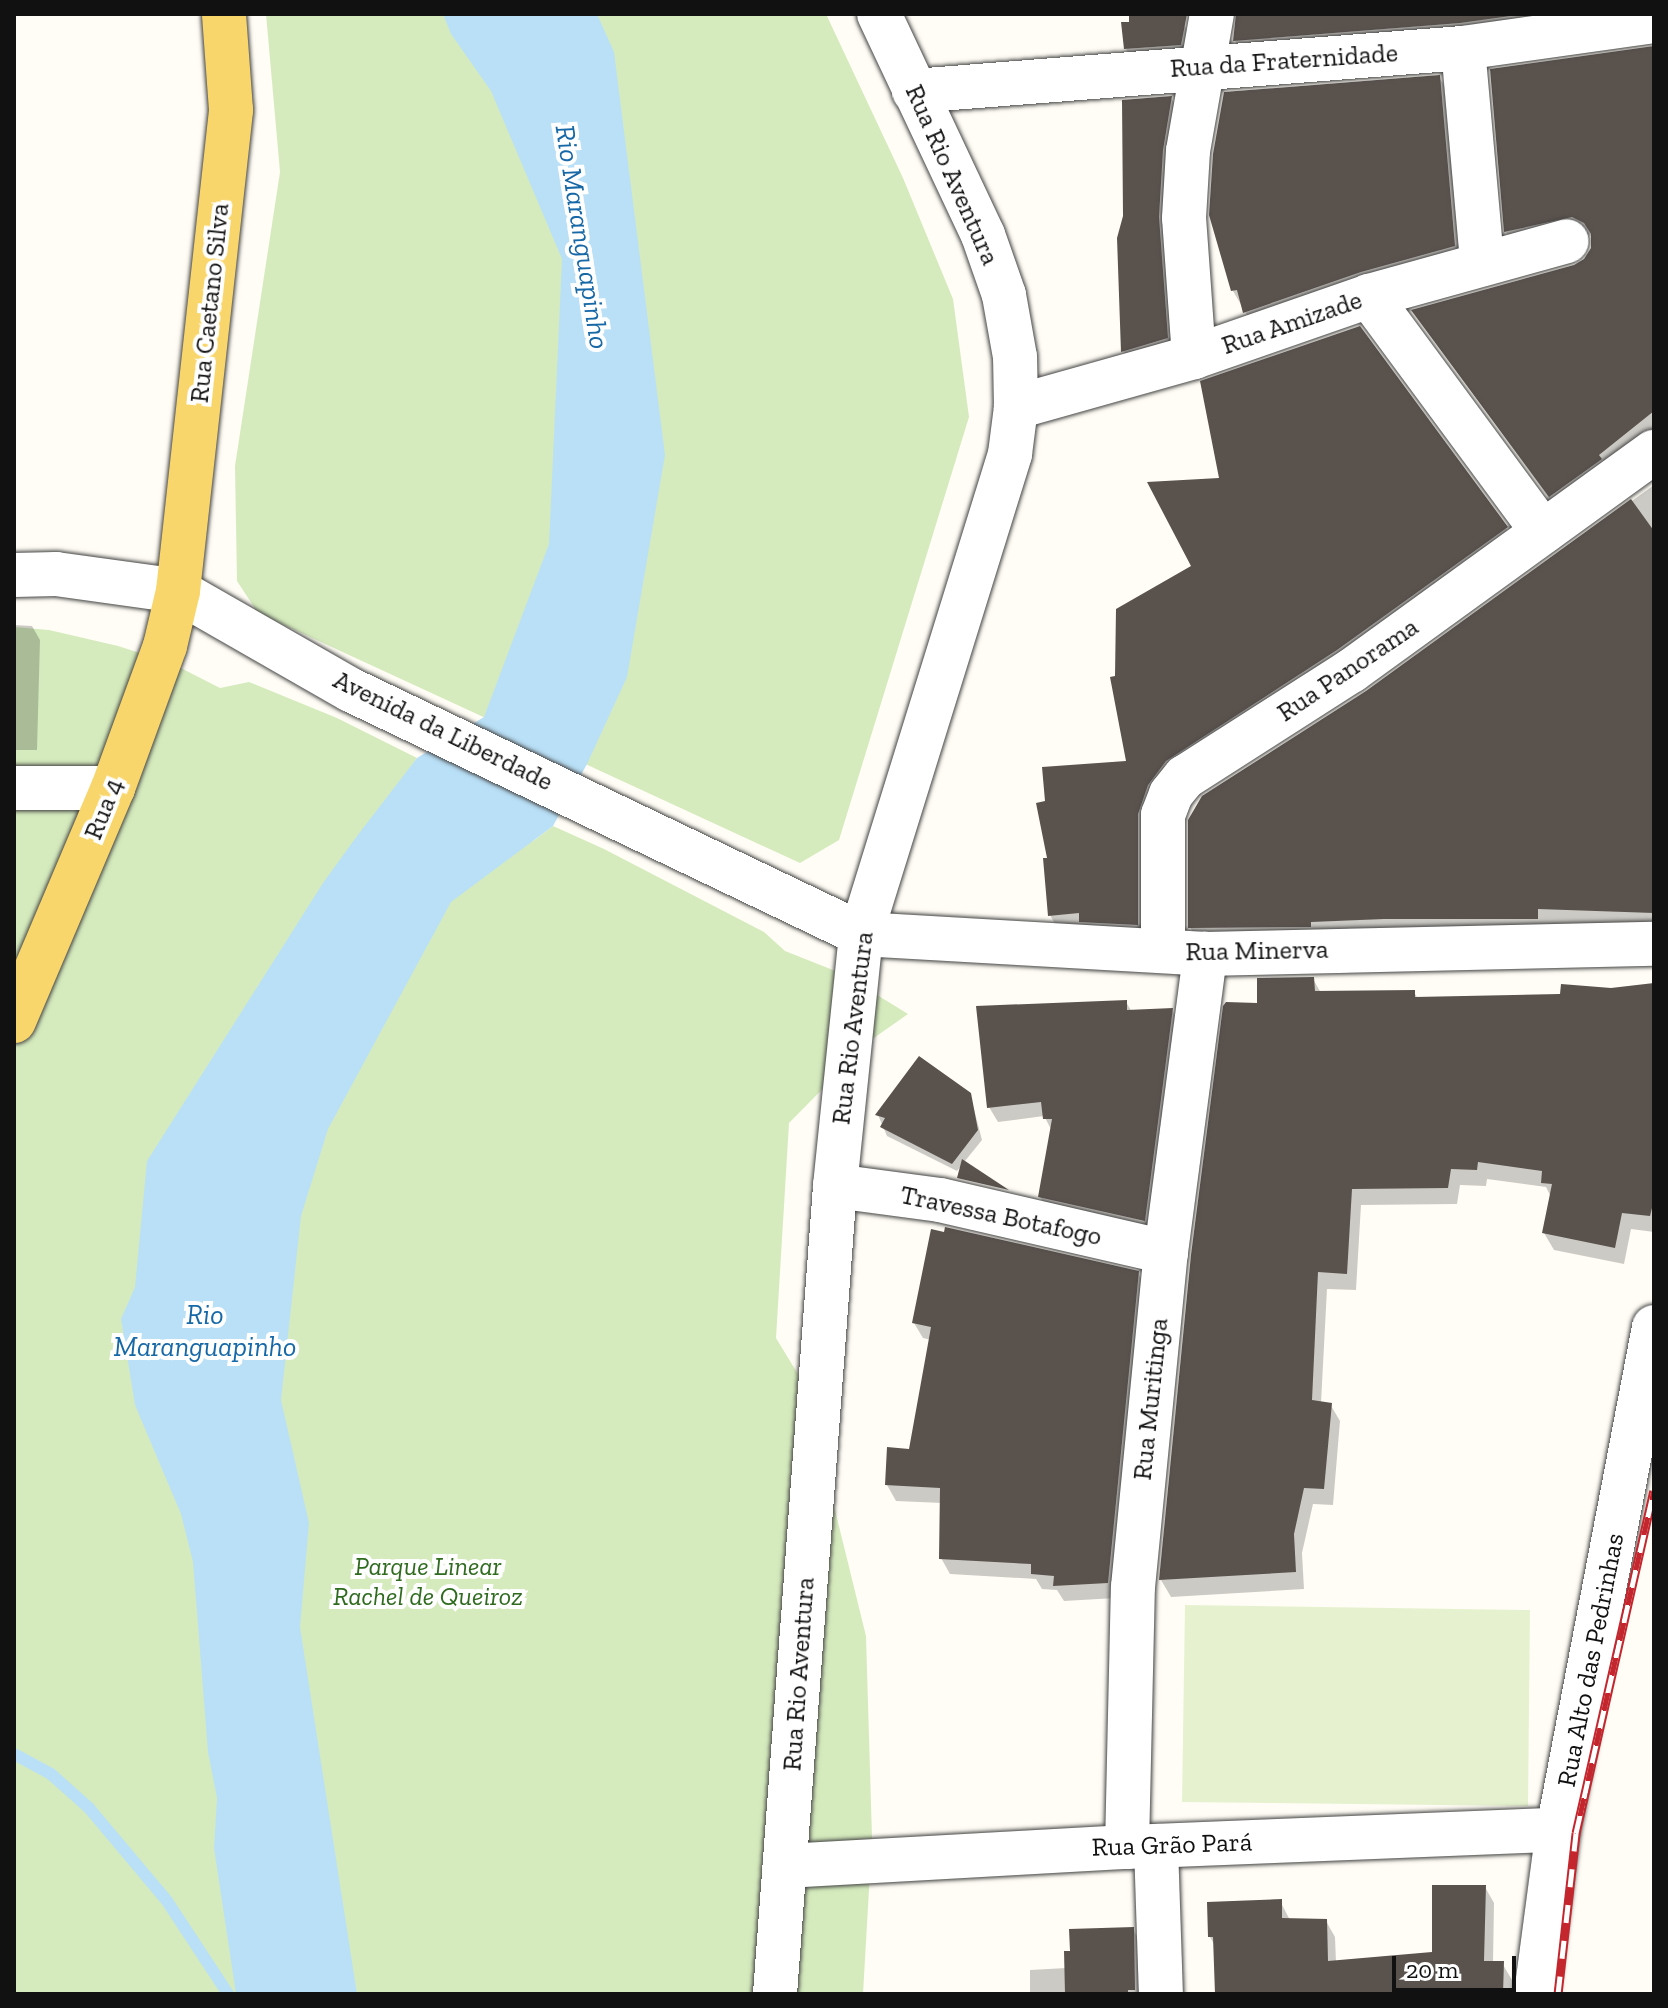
<!DOCTYPE html>
<html>
<head>
<meta charset="utf-8">
<style>
  body { margin:0 }
  #map { position:relative; width:1668px; height:2008px; overflow:hidden; background:#fffdf5; font-family:"Zilla Slab",serif }
  div>[style] { position:absolute }
  [style*='--x'] { left:calc(var(--x)*1px); top:calc(var(--y)*1px); width:calc(var(--w)*1px); rotate:calc(var(--a)*1deg) }
  .green>* { inset:0; background:#d5ebbd }
  .pitch>* { inset:0; background:#e6f2cf }
  .water>* { inset:0; background:#b9e0f7 }
  .shadow>* { inset:0; background:#0003 }
  .stream>* { height:12px; margin:-6px; padding:0 6px; transform-origin:6px; border-radius:6px; background:#b9e0f7 }
  .building>* { inset:0; background:#5a524d }
  .roads { filter:drop-shadow(0 0 2px #444) drop-shadow(0 0 2px #444) }
  .minor>* { height:44px; margin:-22px; padding:0 22px; transform-origin:22px; border-radius:22px; background:#fff }
  .major>* { height:44px; margin:-22px; padding:0 22px; transform-origin:22px; border-radius:22px; background:#f9d66b }
  .rail>* { height:9px; margin-top:-4.5px; transform-origin:0; background:repeating-linear-gradient(90deg,#fff 0 18px,#c4262e 0 36px); box-sizing:border-box; border-block:2px solid #c4262e }
  span { translate:-50% -50%; white-space:nowrap; text-align:center; line-height:1.15; -webkit-text-stroke:8px #fff; paint-order:stroke }
  .street-label { font-size:26px; color:#111 }
  .park-label { font-size:26px; color:#2f6b1f; font-style:italic }
  .water-label { font-size:28px; color:#1768a6; font-style:italic }
  .frame { position:absolute; inset:0; border:16px solid #111; pointer-events:none }
  .scale { position:absolute; left:1392px; top:1956px; width:124px; height:36px; box-sizing:border-box; border:4px solid #111; border-top:0; padding-left:10px; font-size:24px; line-height:28px; white-space:nowrap; color:#111; -webkit-text-stroke:6px #fff; paint-order:stroke }
</style>
</head>
<body>
<div id="map">
  <div class="green">
    <div style="clip-path:polygon(266px 14px,826px 14px,903px 178px,953px 299px,969px 417px,839px 840px,800px 863px,258px 613px,237px 581px,235px 466px,280px 172px)"></div>
    <div style="clip-path:polygon(14px 627px,49px 630px,118px 646px,171px 663px,220px 688px,249px 682px,337px 718px,417px 758px,403px 778px,533px 841px,553px 826px,604px 849px,764px 932px,785px 951px,843px 974px,908px 1014px,871px 1040px,789px 1123px,776px 1338px,804px 1384px,866px 1636px,872px 1837px,863px 1994px,14px 1994px)"></div>
  </div>
  <div class="pitch">
    <div style="clip-path:polygon(1185px 1605px,1530px 1610px,1528px 1806px,1182px 1802px)"></div>
  </div>
  <div class="water">
    <div style="clip-path:polygon(443px 14px,597px 14px,614px 52px,665px 455px,627px 677px,587px 764px,553px 826px,451px 902px,328px 1129px,301px 1216px,281px 1400px,309px 1523px,300px 1627px,357px 1994px,236px 1994px,214px 1848px,217px 1798px,208px 1752px,193px 1562px,181px 1514px,135px 1405px,121px 1319px,135px 1287px,147px 1161px,323px 883px,357px 836px,417px 758px,484px 717px,549px 544px,562px 259px,491px 91px,451px 34px)"></div>
  </div>
  <div class="shadow">
    <div style="clip-path:polygon(1242px 14px,1642px 14px,1244px 56px,1235px 41px)"></div>
    <div style="clip-path:polygon(1184px 25px,1195px 44px,1137px 68px,1126px 49px)"></div>
    <div style="clip-path:polygon(1654px 48px,1654px 447px,1559px 512px,1414px 312px,1574px 267px,1586px 260px,1593px 249px,1593px 237px,1583px 232px,1515px 247px,1506px 232px,1492px 71px)"></div>
    <div style="clip-path:polygon(1439px 77px,1448px 92px,1463px 261px,1254px 327px,1233px 291px)"></div>
    <div style="clip-path:polygon(1171px 98px,1179px 111px,1174px 352px,1130px 364px,1123px 351px)"></div>
    <div style="clip-path:polygon(1654px 485px,1654px 927px,1546px 924px,1546px 934px,1199px 943px,1190px 927px,1190px 820px,1203px 797px,1367px 693px)"></div>
    <div style="clip-path:polygon(1506px 528px,1516px 544px,1146px 832px,1146px 941px,1059px 931px,1050px 915px,1128px 763px)"></div>
    <div style="clip-path:polygon(14px 625px,32px 626px,40px 640px,37px 750px,14px 750px)"></div>
    <div style="clip-path:polygon(1313px 979px,1321px 993px,1414px 992px,1418px 999px,1562px 996px,1654px 989px,1654px 1232px,1631px 1229px,1624px 1264px,1554px 1250px,1544px 1233px,1551px 1197px,1546px 1187px,1487px 1179px,1486px 1186px,1460px 1185px,1457px 1204px,1361px 1205px,1356px 1290px,1327px 1289px,1321px 1403px,1330px 1404px,1340px 1421px,1333px 1505px,1313px 1504px,1302px 1553px,1304px 1589px,1171px 1597px,1161px 1580px,1259px 1005px)"></div>
    <div style="clip-path:polygon(1126px 1002px,1132px 1012px,1172px 1010px,1180px 1025px,1152px 1235px,1049px 1211px,1040px 1197px,1052px 1131px,1044px 1116px,998px 1122px,989px 1107px)"></div>
    <div style="clip-path:polygon(970px 1094px,982px 1140px,957px 1171px,887px 1136px,878px 1115px)"></div>
    <div style="clip-path:polygon(1138px 1273px,1147px 1289px,1116px 1598px,1064px 1601px,1057px 1590px,1042px 1589px,1036px 1579px,950px 1574px,941px 1558px,942px 1503px,896px 1501px,887px 1485px,911px 1451px,931px 1340px,923px 1338px,914px 1323px)"></div>
    <div style="clip-path:polygon(1485px 1887px,1494px 1903px,1493px 1963px,1502px 1963px,1512px 1980px,1512px 1994px,1216px 1994px,1215px 1946px,1210px 1937px,1280px 1901px,1290px 1920px,1326px 1921px,1335px 1937px,1336px 1962px,1434px 1953px)"></div>
    <div style="clip-path:polygon(1133px 1929px,1142px 1946px,1144px 1994px,1030px 1994px,1030px 1970px,1066px 1968px)"></div>
  </div>
  <div class="stream">
    <div style="--x:14;--y:1754;--w:42;--a:28.4"></div>
    <div style="--x:51;--y:1774;--w:51;--a:41.8"></div>
    <div style="--x:89;--y:1808;--w:121;--a:50"></div>
    <div style="--x:167;--y:1901;--w:111;--a:56.7"></div>
  </div>
  <div class="building">
    <div style="clip-path:polygon(1129px 14px,1187px 14px,1181px 45px,1124px 49px,1121px 22px,1129px 22px)"></div>
    <div style="clip-path:polygon(1236px 14px,1525px 14px,1460px 23px,1233px 41px)"></div>
    <div style="clip-path:polygon(1654px 46px,1654px 411px,1599px 455px,1602px 459px,1549px 497px,1411px 310px,1574px 265px,1584px 259px,1591px 248px,1591px 234px,1584px 223px,1572px 217px,1504px 232px,1490px 69px)"></div>
    <div style="clip-path:polygon(1440px 75px,1455px 246px,1361px 272px,1243px 313px,1237px 290px,1231px 291px,1209px 215px,1213px 154px,1224px 92px)"></div>
    <div style="clip-path:polygon(1172px 96px,1163px 150px,1159px 217px,1168px 338px,1121px 352px,1117px 238px,1123px 216px,1122px 100px)"></div>
    <div style="clip-path:polygon(1360px 326px,1508px 527px,1337px 650px,1166px 761px,1148px 785px,1138px 814px,1138px 925px,1079px 922px,1079px 913px,1048px 916px,1043px 858px,1047px 858px,1036px 803px,1045px 801px,1042px 767px,1126px 761px,1110px 677px,1115px 676px,1116px 609px,1191px 566px,1147px 482px,1219px 478px,1200px 381px)"></div>
    <div style="clip-path:polygon(1631px 499px,1654px 531px,1654px 913px,1538px 909px,1538px 919px,1384px 919px,1311px 922px,1311px 927px,1188px 928px,1188px 820px,1202px 796px,1366px 691px)"></div>
    <div style="clip-path:polygon(1314px 977px,1315px 991px,1415px 990px,1415px 997px,1560px 994px,1561px 984px,1611px 988px,1654px 983px,1654px 1200px,1650px 1216px,1622px 1213px,1615px 1248px,1542px 1233px,1552px 1184px,1541px 1183px,1542px 1171px,1478px 1162px,1477px 1170px,1451px 1169px,1448px 1188px,1352px 1189px,1347px 1274px,1318px 1272px,1312px 1400px,1332px 1403px,1324px 1489px,1304px 1488px,1294px 1534px,1296px 1572px,1159px 1580px,1191px 1255px,1223px 1006px,1226px 1002px,1257px 1003px,1257px 978px)"></div>
    <div style="clip-path:polygon(1127px 1000px,1127px 1010px,1173px 1008px,1145px 1221px,1038px 1197px,1052px 1119px,1043px 1119px,1041px 1102px,987px 1108px,976px 1006px)"></div>
    <div style="clip-path:polygon(919px 1056px,971px 1093px,978px 1130px,952px 1164px,880px 1127px,885px 1118px,875px 1115px)"></div>
    <div style="clip-path:polygon(962px 1159px,1009px 1190px,957px 1178px)"></div>
    <div style="clip-path:polygon(945px 1227px,1139px 1271px,1108px 1583px,1053px 1586px,1054px 1576px,1031px 1574px,1031px 1564px,939px 1559px,940px 1488px,885px 1485px,887px 1447px,909px 1449px,931px 1327px,912px 1323px,931px 1229px,944px 1232px)"></div>
    <div style="clip-path:polygon(1432px 1885px,1486px 1885px,1484px 1961px,1504px 1961px,1503px 1994px,1416px 1991px,1416px 1994px,1215px 1994px,1213px 1937px,1208px 1937px,1207px 1902px,1282px 1899px,1282px 1918px,1327px 1919px,1328px 1961px,1432px 1952px)"></div>
    <div style="clip-path:polygon(1134px 1927px,1135px 1990px,1128px 1990px,1128px 1994px,1065px 1994px,1064px 1951px,1070px 1951px,1069px 1929px)"></div>
  </div>
  <div class="roads">
    <div class="minor">
      <div style="--x:1463;--y:48;--w:215;--a:84.9"></div>
      <div style="--x:914;--y:91;--w:551;--a:-4.48"></div>
      <div style="--x:1463;--y:48;--w:193;--a:-8"></div>
      <div style="--x:1369;--y:296;--w:293;--a:53.6"></div>
      <div style="--x:1194;--y:357;--w:139;--a:-94.1"></div>
      <div style="--x:1184;--y:218;--w:67;--a:-86.6"></div>
      <div style="--x:1188;--y:151;--w:139;--a:-80.1"></div>
      <div style="--x:1016;--y:407;--w:185;--a:-15.7"></div>
      <div style="--x:1194;--y:357;--w:185;--a:-19.2"></div>
      <div style="--x:1369;--y:296;--w:205;--a:-15.5"></div>
      <div style="--x:14;--y:575;--w:42;--a:-1.4"></div>
      <div style="--x:56;--y:574;--w:123;--a:7.9"></div>
      <div style="--x:178;--y:591;--w:199;--a:29.8"></div>
      <div style="--x:351;--y:690;--w:565;--a:25.57"></div>
      <div style="--x:861;--y:934;--w:345;--a:3.3"></div>
      <div style="--x:1205;--y:954;--w:449;--a:-1.3"></div>
      <div style="--x:14;--y:788;--w:99;--a:0"></div>
      <div style="--x:1163;--y:951;--w:136;--a:-90"></div>
      <div style="--x:1163;--y:815;--w:22;--a:-69"></div>
      <div style="--x:1171;--y:794;--w:22;--a:-51"></div>
      <div style="--x:1185;--y:777;--w:197;--a:-32.6"></div>
      <div style="--x:1351;--y:671;--w:374;--a:-35.9"></div>
      <div style="--x:835;--y:1186;--w:106;--a:7.6"></div>
      <div style="--x:940;--y:1200;--w:232;--a:13"></div>
      <div style="--x:1156;--y:1846;--w:148;--a:88.1"></div>
      <div style="--x:1127;--y:1847;--w:260;--a:-88.7"></div>
      <div style="--x:1133;--y:1587;--w:337;--a:-84.4"></div>
      <div style="--x:1166;--y:1252;--w:301;--a:-82.5"></div>
      <div style="--x:785;--y:1866;--w:343;--a:-3.2"></div>
      <div style="--x:1127;--y:1847;--w:431;--a:-2.3"></div>
      <div style="--x:775;--y:1994;--w:810;--a:-85.75"></div>
      <div style="--x:835;--y:1186;--w:253;--a:-84.1"></div>
      <div style="--x:861;--y:934;--w:503;--a:-72.75"></div>
      <div style="--x:1010;--y:454;--w:47;--a:-82.7"></div>
      <div style="--x:1016;--y:407;--w:50;--a:-91.1"></div>
      <div style="--x:1015;--y:357;--w:63;--a:-100.1"></div>
      <div style="--x:1004;--y:295;--w:64;--a:-109.3"></div>
      <div style="--x:983;--y:235;--w:244;--a:-115.2"></div>
      <div style="--x:1536;--y:1994;--w:165;--a:-82.4"></div>
      <div style="--x:1558;--y:1830;--w:512;--a:-79.19"></div>
    </div>
    <div class="major">
      <div style="--x:14;--y:1021;--w:253;--a:-67"></div>
      <div style="--x:113;--y:788;--w:151;--a:-69.9"></div>
      <div style="--x:165;--y:646;--w:57;--a:-76.7"></div>
      <div style="--x:178;--y:591;--w:484;--a:-83.7"></div>
      <div style="--x:231;--y:110;--w:96;--a:-94.2"></div>
    </div>
  </div>
  <div class="rail">
    <div style="--x:1558;--y:1994;--w:162;--a:-83.6"></div>
    <div style="--x:1576;--y:1833;--w:351;--a:-77.2"></div>
  </div>
  <div class="street-label">
    <span style="left:1284px;top:61px;rotate:-4deg">Rua da Fraternidade</span>
    <span style="left:952px;top:175px;rotate:66deg">Rua Rio Aventura</span>
    <span style="left:210px;top:303px;rotate:-84deg">Rua Caetano Silva</span>
    <span style="left:1292px;top:323px;rotate:-19deg">Rua Amizade</span>
    <span style="left:1348px;top:670px;rotate:-34deg">Rua Panorama</span>
    <span style="left:443px;top:731px;rotate:26deg">Avenida da Liberdade</span>
    <span style="left:104px;top:809px;rotate:-68deg">Rua 4</span>
    <span style="left:1257px;top:951px;rotate:-1deg">Rua Minerva</span>
    <span style="left:853px;top:1028px;rotate:-83deg">Rua Rio Aventura</span>
    <span style="left:1001px;top:1216px;rotate:12deg">Travessa Botafogo</span>
    <span style="left:1151px;top:1399px;rotate:-84deg">Rua Muritinga</span>
    <span style="left:1591px;top:1660px;rotate:-79deg">Rua Alto das Pedrinhas</span>
    <span style="left:799px;top:1674px;rotate:-86deg">Rua Rio Aventura</span>
    <span style="left:1172px;top:1845px;rotate:-2deg">Rua Grão Pará</span>
  </div>
  <div class="park-label">
    <span style="left:428px;top:1582px">Parque Linear<br>Rachel de Queiroz</span>
  </div>
  <div class="water-label">
    <span style="left:582px;top:237px;rotate:81deg">Rio Maranguapinho</span>
    <span style="left:205px;top:1331px">Rio<br>Maranguapinho</span>
  </div>
  <div class="frame"></div>
  <div class="scale">20 m</div>
</div>
</body>
</html>
